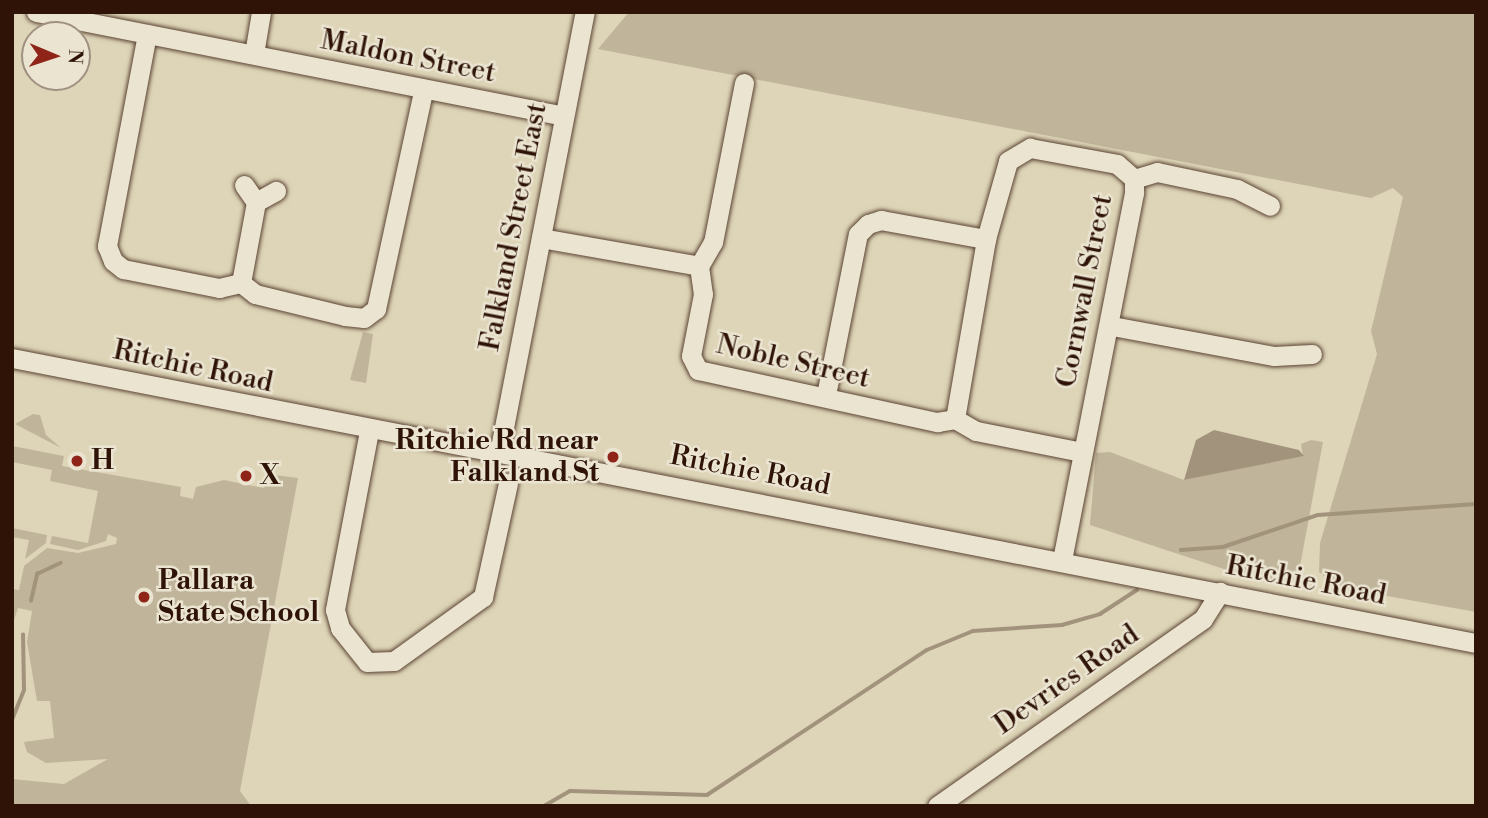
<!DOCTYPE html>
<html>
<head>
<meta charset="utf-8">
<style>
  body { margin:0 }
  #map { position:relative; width:1488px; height:818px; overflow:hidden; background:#ded5b8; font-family:"Libre Bodoni",serif }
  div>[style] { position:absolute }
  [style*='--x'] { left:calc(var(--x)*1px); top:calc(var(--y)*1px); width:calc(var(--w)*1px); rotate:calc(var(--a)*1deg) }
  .green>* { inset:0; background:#c0b49a }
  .water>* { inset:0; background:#a2937c }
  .stream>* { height:3.5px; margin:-1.75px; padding:0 1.75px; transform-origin:1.75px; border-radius:1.75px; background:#a2937c }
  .roads { filter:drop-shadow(0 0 2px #5b4433) drop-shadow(0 0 2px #5b4433) }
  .minor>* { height:19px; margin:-9.5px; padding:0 9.5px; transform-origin:9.5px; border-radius:9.5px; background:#eae4d1 }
  .dots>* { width:19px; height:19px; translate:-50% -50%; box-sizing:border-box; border:4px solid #eae4d1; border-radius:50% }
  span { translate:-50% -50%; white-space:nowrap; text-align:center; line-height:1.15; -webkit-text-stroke:5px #eae4d1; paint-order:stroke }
  .street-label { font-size:28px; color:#2f1307 }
  .poi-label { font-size:28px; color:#2f1307; font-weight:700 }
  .right { translate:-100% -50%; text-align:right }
  .left { translate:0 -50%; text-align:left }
  .frame { position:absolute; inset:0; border:14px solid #2f1307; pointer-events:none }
  .north { position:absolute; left:21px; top:21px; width:70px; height:70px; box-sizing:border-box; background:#eae4d1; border:2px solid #9f9080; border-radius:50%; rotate:92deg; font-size:19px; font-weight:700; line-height:28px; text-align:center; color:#2f1307 }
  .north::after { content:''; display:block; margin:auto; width:24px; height:32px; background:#8f2418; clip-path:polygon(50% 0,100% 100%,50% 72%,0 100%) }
</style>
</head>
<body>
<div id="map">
  <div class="green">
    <div style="clip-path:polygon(629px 12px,1476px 12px,1476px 612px,1337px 587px,1319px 572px,1320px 543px,1377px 354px,1371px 331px,1403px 197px,1393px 188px,1371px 198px,598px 49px)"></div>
    <div style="clip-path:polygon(363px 332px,373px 334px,366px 383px,350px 380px)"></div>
    <div style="clip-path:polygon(33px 414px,40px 415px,46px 435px,61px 448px,15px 424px)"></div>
    <div style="clip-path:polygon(1311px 440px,1323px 442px,1298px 577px,1289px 583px,1236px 573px,1090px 525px,1096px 453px,1110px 452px,1184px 480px,1303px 456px,1301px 444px)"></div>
    <div style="clip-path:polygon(12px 446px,64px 456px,62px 466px,181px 487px,180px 496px,193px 499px,196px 487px,224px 480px,264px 488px,267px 474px,298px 478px,240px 791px,251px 806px,12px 806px,12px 779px,64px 784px,108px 759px,46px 763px,27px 752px,24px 742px,54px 738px,50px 701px,37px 701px,27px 642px,32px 611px,18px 608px,12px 626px,12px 589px,19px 590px,24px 566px,47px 548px,78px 553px,116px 544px,117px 538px,108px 534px,106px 541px,78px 550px,50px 544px,52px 536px,88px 543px,98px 491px,50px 481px,52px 470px,12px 462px)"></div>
    <div style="clip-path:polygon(12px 528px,47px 535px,46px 543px,25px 559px,29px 540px,12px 537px)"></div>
  </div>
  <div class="water">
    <div style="clip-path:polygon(1214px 430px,1299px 450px,1304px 456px,1184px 480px,1196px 440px)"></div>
  </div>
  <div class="stream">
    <div style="--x:1181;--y:550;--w:42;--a:-4.1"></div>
    <div style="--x:1223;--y:547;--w:100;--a:-18.6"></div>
    <div style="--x:1318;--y:515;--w:158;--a:-4"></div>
    <div style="--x:31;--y:601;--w:28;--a:-77"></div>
    <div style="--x:37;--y:574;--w:26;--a:-25"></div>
    <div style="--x:12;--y:720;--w:32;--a:-68"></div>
    <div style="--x:24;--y:690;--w:55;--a:-91"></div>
    <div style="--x:544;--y:806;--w:30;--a:-30"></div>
    <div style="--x:570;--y:791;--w:137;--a:1.7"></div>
    <div style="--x:707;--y:795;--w:263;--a:-33.4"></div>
    <div style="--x:927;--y:650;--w:50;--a:-22.4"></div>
    <div style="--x:973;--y:631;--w:89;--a:-3.9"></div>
    <div style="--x:1062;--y:625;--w:40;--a:-16"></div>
    <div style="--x:1100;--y:614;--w:44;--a:-33"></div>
  </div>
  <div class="roads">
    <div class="minor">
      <div style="--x:36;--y:12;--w:538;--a:11.14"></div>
      <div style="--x:147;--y:34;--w:216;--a:100.7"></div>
      <div style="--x:107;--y:246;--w:16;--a:68"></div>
      <div style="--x:113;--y:261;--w:13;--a:39"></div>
      <div style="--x:123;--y:269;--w:98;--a:11.2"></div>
      <div style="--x:219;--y:288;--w:23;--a:-13"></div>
      <div style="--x:241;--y:283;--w:18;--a:38"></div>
      <div style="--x:255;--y:294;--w:93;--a:13.7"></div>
      <div style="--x:345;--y:316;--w:19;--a:6"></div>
      <div style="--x:364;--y:318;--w:15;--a:-37"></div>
      <div style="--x:376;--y:309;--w:223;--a:-77.8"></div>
      <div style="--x:254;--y:54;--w:43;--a:-80.5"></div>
      <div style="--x:744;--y:83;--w:162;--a:101"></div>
      <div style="--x:713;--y:242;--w:28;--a:120"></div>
      <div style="--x:699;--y:266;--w:28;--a:82"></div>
      <div style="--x:703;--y:294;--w:63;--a:101"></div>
      <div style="--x:691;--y:356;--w:16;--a:63"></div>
      <div style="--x:698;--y:370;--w:245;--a:12.3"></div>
      <div style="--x:937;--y:422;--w:18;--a:-9"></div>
      <div style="--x:955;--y:419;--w:24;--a:30"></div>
      <div style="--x:976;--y:431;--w:108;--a:11.2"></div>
      <div style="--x:1134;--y:179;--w:24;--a:-17"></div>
      <div style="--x:1157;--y:172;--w:82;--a:12"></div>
      <div style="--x:1237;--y:189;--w:37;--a:27"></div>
      <div style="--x:244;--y:185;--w:21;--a:55"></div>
      <div style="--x:541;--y:238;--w:160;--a:10"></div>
      <div style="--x:241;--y:283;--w:82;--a:-79.5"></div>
      <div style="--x:256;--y:202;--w:23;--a:-29"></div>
      <div style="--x:1112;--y:326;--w:165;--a:10.5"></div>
      <div style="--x:1274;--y:356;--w:38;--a:-3"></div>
      <div style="--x:12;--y:358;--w:1491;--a:11.02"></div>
      <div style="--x:826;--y:395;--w:164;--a:-78.8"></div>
      <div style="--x:858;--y:234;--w:14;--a:-45"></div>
      <div style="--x:868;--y:224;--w:14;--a:-17"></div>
      <div style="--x:881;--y:220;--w:107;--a:10.3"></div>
      <div style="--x:955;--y:419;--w:183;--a:-80.2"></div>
      <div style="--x:986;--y:239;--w:81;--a:-74.2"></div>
      <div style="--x:1008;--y:161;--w:26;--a:-31"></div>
      <div style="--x:1030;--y:148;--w:88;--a:10.4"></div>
      <div style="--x:1117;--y:164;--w:23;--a:41"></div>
      <div style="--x:1134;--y:179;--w:14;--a:90"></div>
      <div style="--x:1134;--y:193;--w:375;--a:101.1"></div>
      <div style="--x:369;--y:431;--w:182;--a:100.8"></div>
      <div style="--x:335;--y:610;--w:19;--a:74"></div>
      <div style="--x:340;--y:628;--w:43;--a:51.5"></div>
      <div style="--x:367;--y:662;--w:27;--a:-2"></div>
      <div style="--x:394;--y:661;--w:110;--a:-35.7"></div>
      <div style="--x:483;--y:597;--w:117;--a:-77.6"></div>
      <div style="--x:499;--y:453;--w:449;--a:-79"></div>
      <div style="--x:937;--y:806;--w:325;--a:-35.1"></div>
      <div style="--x:1203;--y:619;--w:32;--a:-58"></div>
    </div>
  </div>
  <div class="dots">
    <div style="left:613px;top:457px;background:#8f2418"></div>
    <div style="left:77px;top:461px;background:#8f2418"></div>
    <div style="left:246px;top:476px;background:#8f2418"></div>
    <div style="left:144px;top:597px;background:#8f2418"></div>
  </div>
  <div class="street-label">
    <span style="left:408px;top:57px;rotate:11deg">Maldon Street</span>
    <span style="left:514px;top:227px;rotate:-79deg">Falkland Street East</span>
    <span style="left:1085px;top:291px;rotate:-79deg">Cornwall Street</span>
    <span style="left:793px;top:362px;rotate:13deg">Noble Street</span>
    <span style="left:193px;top:367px;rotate:12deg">Ritchie Road</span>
    <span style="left:750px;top:471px;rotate:11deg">Ritchie Road</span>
    <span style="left:1306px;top:581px;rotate:11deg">Ritchie Road</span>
    <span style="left:1067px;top:680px;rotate:-35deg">Devries Road</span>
  </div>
  <div class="poi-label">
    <span class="right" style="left:599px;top:457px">Ritchie Rd near<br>Falkland St</span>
    <span class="left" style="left:91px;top:461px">H</span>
    <span class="left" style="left:260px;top:476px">X</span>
    <span class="left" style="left:158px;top:597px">Pallara<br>State School</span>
  </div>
  <div class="frame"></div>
  <div class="north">N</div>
</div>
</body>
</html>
